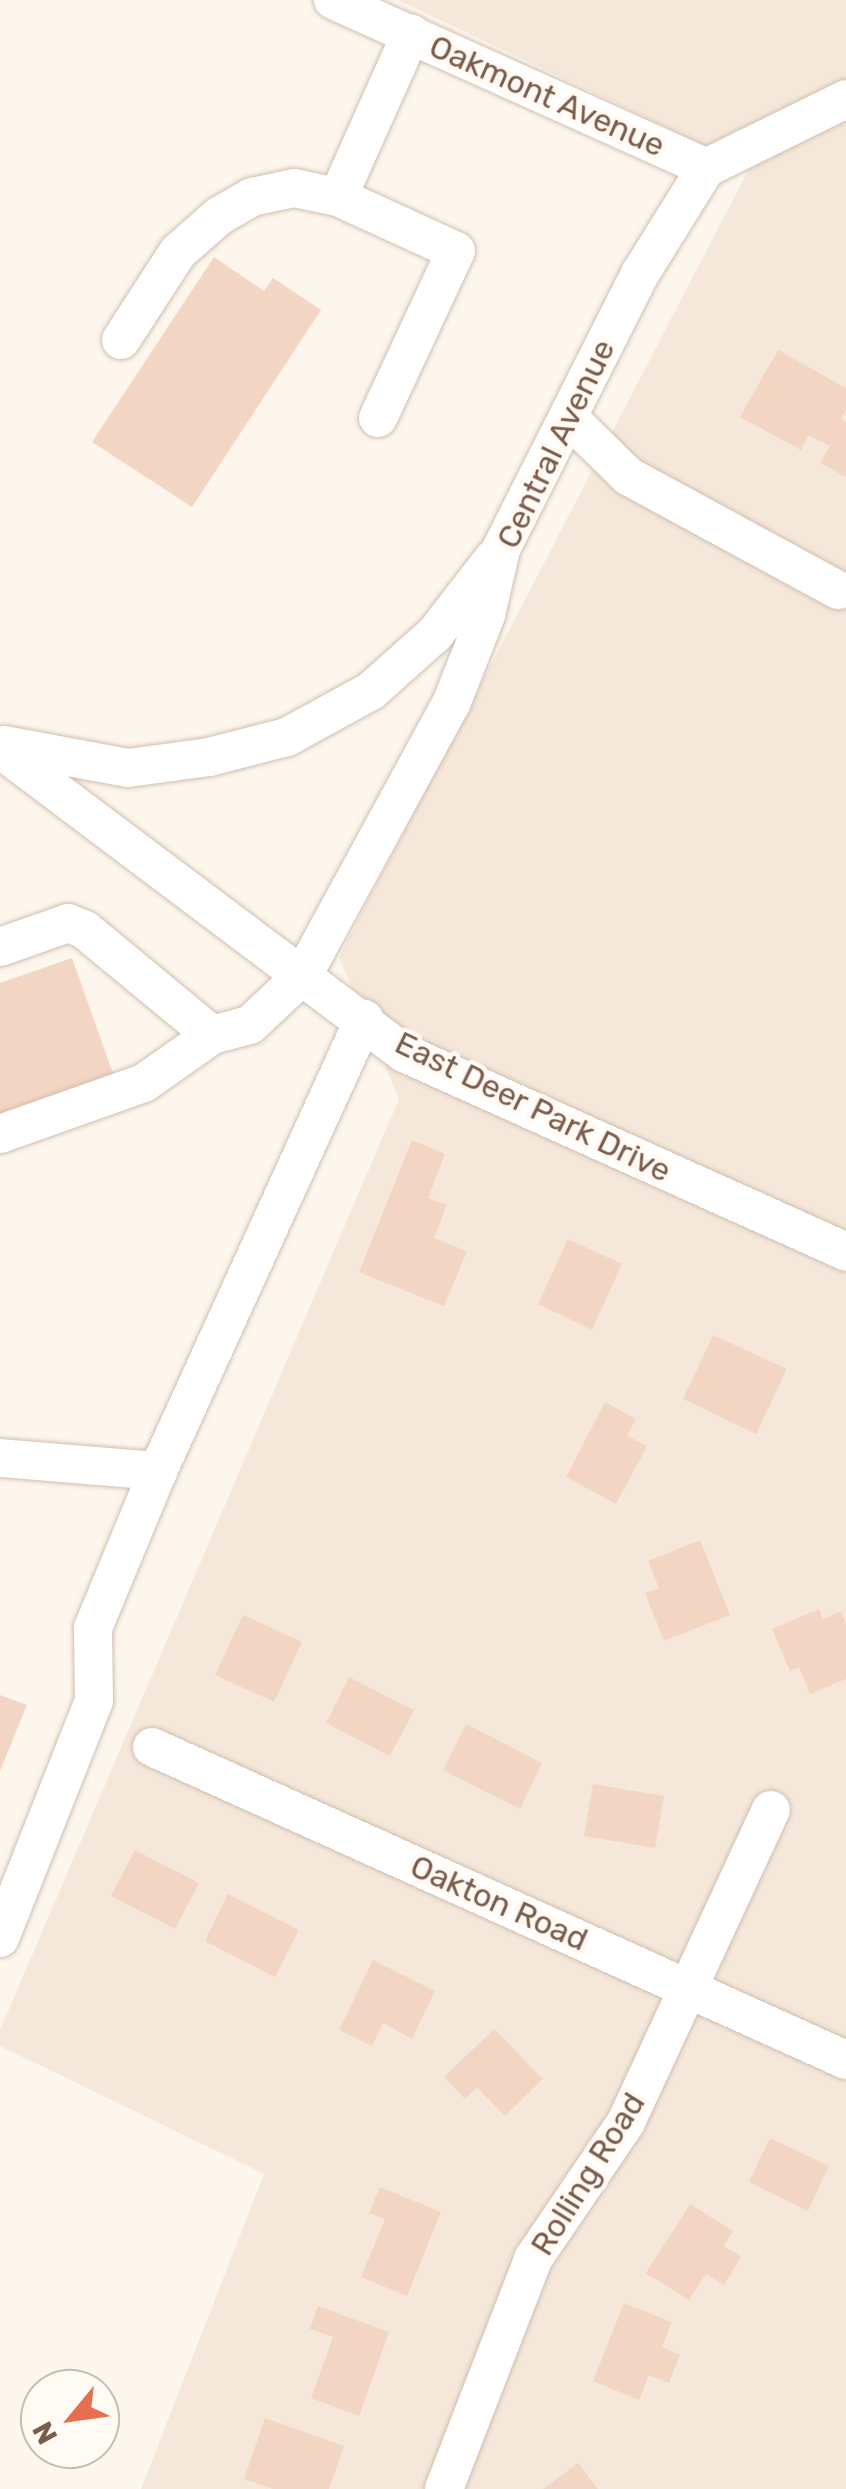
<!DOCTYPE html>
<html>
<head>
<meta charset="utf-8">
<style>
  body { margin:0 }
  #map { position:relative; width:846px; height:2489px; overflow:hidden; background:#fdf6ec; font-family:Rubik,sans-serif }
  div>[style] { position:absolute }
  [style*='--x'] { left:calc(var(--x)*1px); top:calc(var(--y)*1px); width:calc(var(--w)*1px); rotate:calc(var(--a)*1deg) }
  .residential>* { inset:0; background:#f5e8da }
  .building>* { inset:0; background:#f3d5c3 }
  .roads { filter:drop-shadow(0 0 2px #d1beb0) drop-shadow(0 0 2px #d1beb0) }
  .minor>* { height:38px; margin:-19px; padding:0 19px; transform-origin:19px; border-radius:19px; background:#fff }
  span { translate:-50% -50%; white-space:nowrap; text-align:center; line-height:1.15; -webkit-text-stroke:9px #fffaf3; paint-order:stroke }
  .street-label { font-size:32px; color:#7a5c4d }
  .north { position:absolute; left:20px; top:2369px; width:100px; height:100px; box-sizing:border-box; background:#fffaf3; border:2px solid #cabbb1; border-radius:50%; rotate:241deg; font-size:28px; font-weight:700; line-height:40px; text-align:center; color:#7a5c4d }
  .north::after { content:''; display:block; margin:auto; width:35px; height:45px; background:#e76f51; clip-path:polygon(50% 0,100% 100%,50% 72%,0 100%) }
</style>
</head>
<body>
<div id="map">
  <div class="residential">
    <div style="clip-path:polygon(398px 0,846px 0,846px 2489px,141px 2489px,264px 2174px,0 2046px,0 2030px,399px 1099px,339px 957px,750px 167px)"></div>
  </div>
  <div class="building">
    <div style="clip-path:polygon(214px 257px,264px 291px,273px 278px,321px 310px,192px 507px,92px 442px)"></div>
    <div style="clip-path:polygon(778px 350px,846px 388px,846px 410px,841px 419px,846px 422px,846px 477px,820px 463px,830px 446px,809px 435px,801px 450px,740px 417px)"></div>
    <div style="clip-path:polygon(72px 958px,115px 1079px,0 1120px,0 983px)"></div>
    <div style="clip-path:polygon(412px 1140px,445px 1154px,428px 1198px,447px 1205px,434px 1238px,467px 1251px,444px 1306px,359px 1272px)"></div>
    <div style="clip-path:polygon(568px 1239px,622px 1264px,592px 1330px,538px 1304px)"></div>
    <div style="clip-path:polygon(713px 1335px,787px 1369px,756px 1434px,683px 1399px)"></div>
    <div style="clip-path:polygon(605px 1402px,636px 1419px,627px 1436px,647px 1446px,616px 1504px,566px 1477px)"></div>
    <div style="clip-path:polygon(700px 1540px,730px 1615px,664px 1641px,645px 1593px,659px 1588px,648px 1561px)"></div>
    <div style="clip-path:polygon(819px 1609px,823px 1619px,841px 1611px,846px 1623px,846px 1679px,810px 1694px,799px 1667px,790px 1671px,772px 1629px)"></div>
    <div style="clip-path:polygon(243px 1615px,302px 1642px,274px 1702px,215px 1675px)"></div>
    <div style="clip-path:polygon(349px 1677px,414px 1710px,390px 1756px,326px 1723px)"></div>
    <div style="clip-path:polygon(0 1695px,27px 1705px,0 1771px)"></div>
    <div style="clip-path:polygon(466px 1724px,542px 1763px,520px 1809px,443px 1770px)"></div>
    <div style="clip-path:polygon(593px 1784px,664px 1796px,655px 1848px,584px 1836px)"></div>
    <div style="clip-path:polygon(135px 1850px,199px 1883px,175px 1929px,111px 1896px)"></div>
    <div style="clip-path:polygon(228px 1894px,299px 1930px,275px 1977px,205px 1941px)"></div>
    <div style="clip-path:polygon(373px 1960px,435px 1991px,412px 2039px,383px 2023px,372px 2046px,339px 2030px)"></div>
    <div style="clip-path:polygon(494px 2029px,543px 2079px,505px 2116px,477px 2087px,465px 2099px,444px 2077px)"></div>
    <div style="clip-path:polygon(770px 2138px,829px 2166px,808px 2211px,749px 2182px)"></div>
    <div style="clip-path:polygon(380px 2187px,441px 2212px,407px 2296px,361px 2277px,385px 2219px,369px 2213px)"></div>
    <div style="clip-path:polygon(690px 2204px,733px 2231px,724px 2246px,741px 2257px,724px 2285px,706px 2274px,689px 2300px,646px 2273px)"></div>
    <div style="clip-path:polygon(624px 2303px,672px 2322px,662px 2347px,680px 2355px,669px 2383px,649px 2375px,639px 2400px,593px 2381px)"></div>
    <div style="clip-path:polygon(318px 2306px,389px 2332px,359px 2416px,311px 2398px,333px 2337px,310px 2329px)"></div>
    <div style="clip-path:polygon(265px 2418px,344px 2446px,329px 2489px,273px 2489px,244px 2479px)"></div>
    <div style="clip-path:polygon(578px 2463px,598px 2489px,543px 2489px)"></div>
  </div>
  <div class="roads">
    <div class="minor">
      <div style="--x:333;--y:0;--w:409;--a:24.2"></div>
      <div style="--x:121;--y:340;--w:105;--a:-57.1"></div>
      <div style="--x:178;--y:252;--w:55;--a:-41.3"></div>
      <div style="--x:219;--y:216;--w:38;--a:-30"></div>
      <div style="--x:252;--y:197;--w:43;--a:-12.1"></div>
      <div style="--x:294;--y:188;--w:45;--a:11.6"></div>
      <div style="--x:378;--y:418;--w:184;--a:-65"></div>
      <div style="--x:456;--y:251;--w:130;--a:-155.4"></div>
      <div style="--x:338;--y:197;--w:179;--a:-65.9"></div>
      <div style="--x:569;--y:418;--w:83;--a:44.5"></div>
      <div style="--x:628;--y:476;--w:239;--a:28.5"></div>
      <div style="--x:4;--y:745;--w:126;--a:10.5"></div>
      <div style="--x:128;--y:768;--w:82;--a:-7.7"></div>
      <div style="--x:209;--y:757;--w:81;--a:-14.4"></div>
      <div style="--x:287;--y:737;--w:96;--a:-28.7"></div>
      <div style="--x:371;--y:691;--w:86;--a:-41.7"></div>
      <div style="--x:435;--y:634;--w:95;--a:-52.3"></div>
      <div style="--x:0;--y:749;--w:506;--a:36.96"></div>
      <div style="--x:404;--y:1053;--w:485;--a:24.2"></div>
      <div style="--x:0;--y:947;--w:72;--a:-19.4"></div>
      <div style="--x:68;--y:923;--w:18;--a:22"></div>
      <div style="--x:85;--y:930;--w:165;--a:39.6"></div>
      <div style="--x:0;--y:1134;--w:153;--a:-19.5"></div>
      <div style="--x:144;--y:1083;--w:83;--a:-35.2"></div>
      <div style="--x:212;--y:1035;--w:39;--a:-15"></div>
      <div style="--x:250;--y:1025;--w:73;--a:-43.3"></div>
      <div style="--x:303;--y:975;--w:309;--a:-61.4"></div>
      <div style="--x:451;--y:704;--w:96;--a:-68.5"></div>
      <div style="--x:486;--y:615;--w:68;--a:-77.2"></div>
      <div style="--x:501;--y:549;--w:308;--a:-63.2"></div>
      <div style="--x:640;--y:274;--w:125;--a:-58.1"></div>
      <div style="--x:706;--y:168;--w:156;--a:-26.2"></div>
      <div style="--x:0;--y:1458;--w:159;--a:4.7"></div>
      <div style="--x:152;--y:1747;--w:761;--a:24.28"></div>
      <div style="--x:0;--y:1938;--w:255;--a:-68.4"></div>
      <div style="--x:94;--y:1701;--w:73;--a:-90.8"></div>
      <div style="--x:93;--y:1628;--w:170;--a:-67.5"></div>
      <div style="--x:158;--y:1471;--w:497;--a:-65.5"></div>
      <div style="--x:444;--y:2489;--w:247;--a:-68.8"></div>
      <div style="--x:533;--y:2259;--w:166;--a:-55.8"></div>
      <div style="--x:626;--y:2122;--w:344;--a:-65.1"></div>
    </div>
  </div>
  <div class="street-label">
    <span style="left:547px;top:96px;rotate:24deg">Oakmont Avenue</span>
    <span style="left:556px;top:444px;rotate:-64deg">Central Avenue</span>
    <span style="left:533px;top:1107px;rotate:26deg">East Deer Park Drive</span>
    <span style="left:499px;top:1903px;rotate:24deg">Oakton Road</span>
    <span style="left:588px;top:2174px;rotate:-58deg">Rolling Road</span>
  </div>
  <div class="north">N</div>
</div>
</body>
</html>
